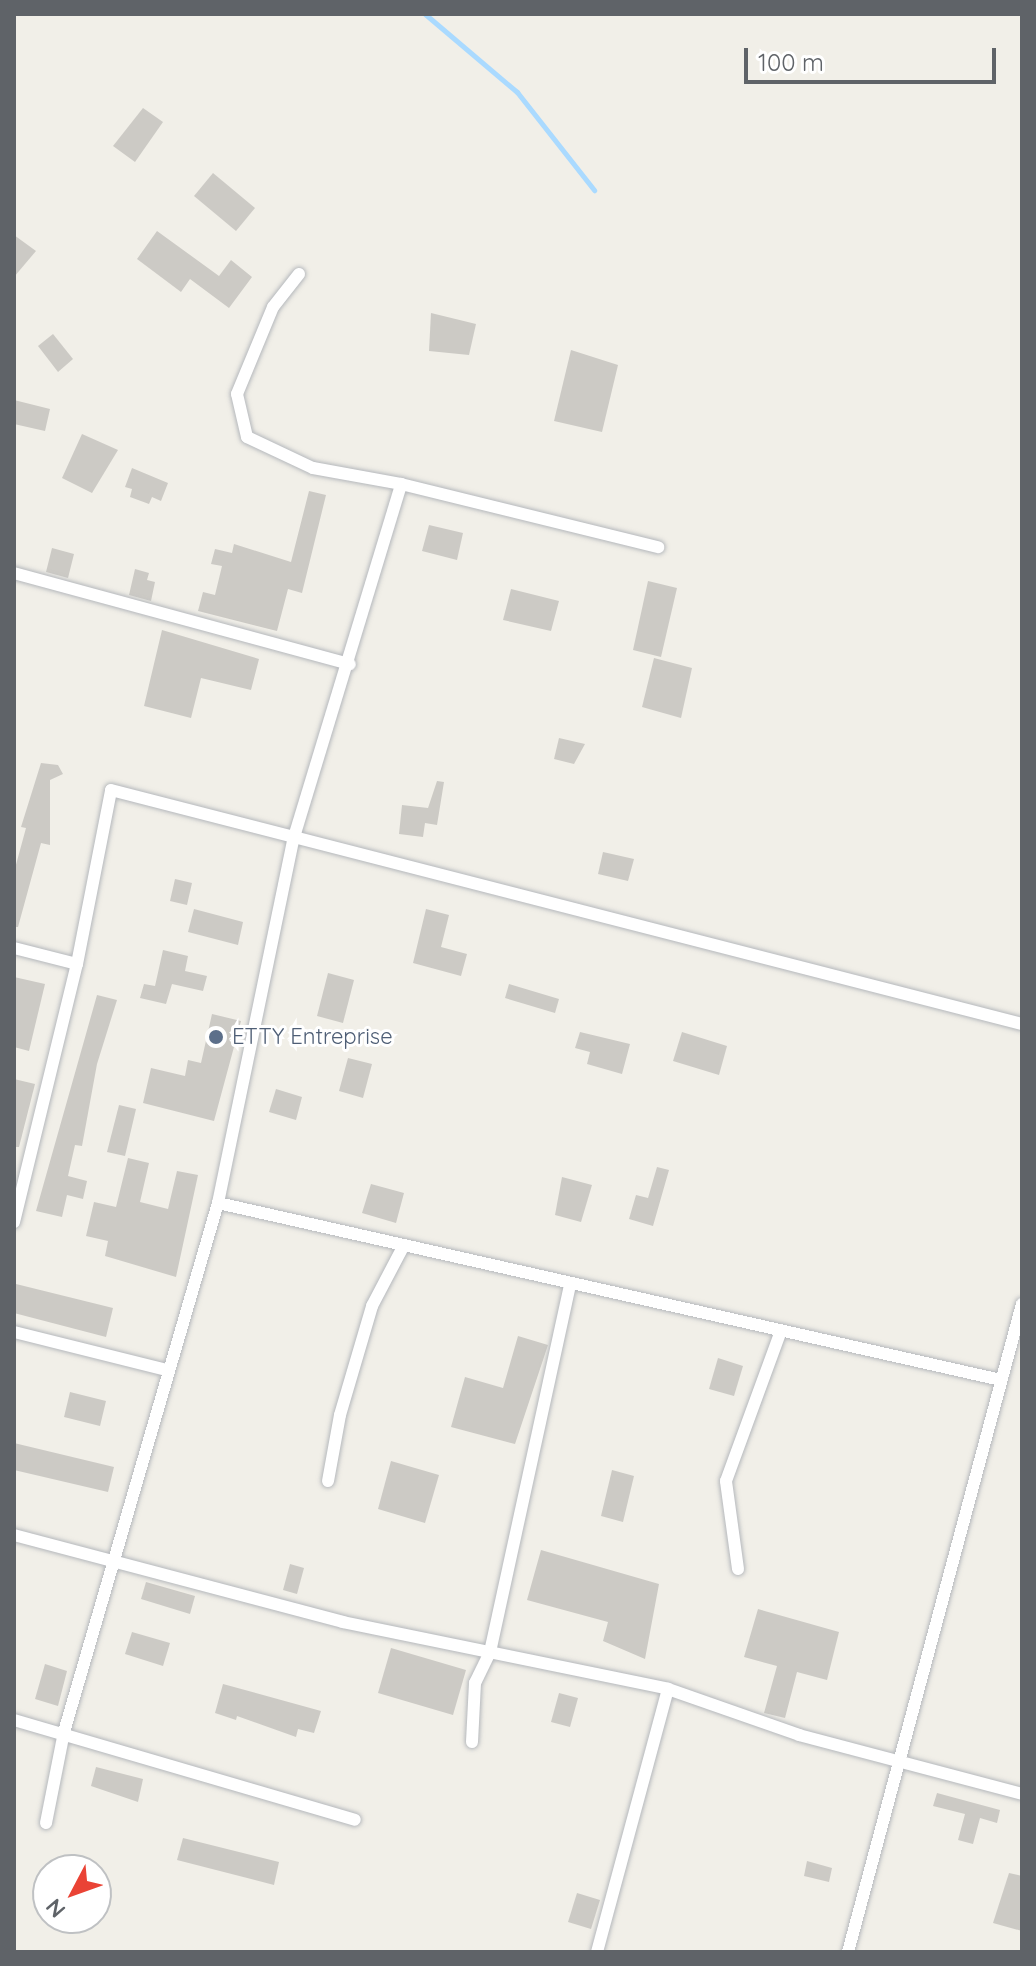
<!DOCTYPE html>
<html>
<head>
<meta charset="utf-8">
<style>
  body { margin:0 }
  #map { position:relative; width:1036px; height:1966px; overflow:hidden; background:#f1efe8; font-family:Quicksand,sans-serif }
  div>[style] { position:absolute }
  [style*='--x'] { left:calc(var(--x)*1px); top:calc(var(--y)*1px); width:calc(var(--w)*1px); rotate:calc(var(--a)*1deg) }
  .stream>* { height:5px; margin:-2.5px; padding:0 2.5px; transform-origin:2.5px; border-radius:2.5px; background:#aadaff }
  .building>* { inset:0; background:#cccac5 }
  .roads { filter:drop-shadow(0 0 2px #b5b8bc) drop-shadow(0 0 2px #b5b8bc) }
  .street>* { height:12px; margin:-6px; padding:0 6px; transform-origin:6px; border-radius:6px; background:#fff }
  .dots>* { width:22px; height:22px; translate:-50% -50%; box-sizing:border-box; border:4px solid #fff; border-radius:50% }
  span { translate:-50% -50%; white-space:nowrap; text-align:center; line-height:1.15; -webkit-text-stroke:6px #fff; paint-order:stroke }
  .service-label { font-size:22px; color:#4e5e75 }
  .left { translate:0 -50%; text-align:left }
  .frame { position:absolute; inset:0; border:16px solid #5f6368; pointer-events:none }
  .north { position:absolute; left:32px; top:1854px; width:80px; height:80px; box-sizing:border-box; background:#fff; border:2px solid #bfc1c3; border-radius:50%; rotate:229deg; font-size:22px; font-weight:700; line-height:32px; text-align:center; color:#5f6368 }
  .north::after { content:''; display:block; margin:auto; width:28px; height:36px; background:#ea4335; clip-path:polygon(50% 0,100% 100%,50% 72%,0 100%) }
  .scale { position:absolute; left:744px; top:48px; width:252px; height:36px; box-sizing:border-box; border:4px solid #5f6368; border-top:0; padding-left:10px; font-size:24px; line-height:28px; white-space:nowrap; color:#5f6368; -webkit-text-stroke:6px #fff; paint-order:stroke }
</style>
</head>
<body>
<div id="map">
  <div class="stream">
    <div style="--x:425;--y:14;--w:121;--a:40.3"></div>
    <div style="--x:517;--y:92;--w:125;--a:51.8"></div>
  </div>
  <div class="building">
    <div style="clip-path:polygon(143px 108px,163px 122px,135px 162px,113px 146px)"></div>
    <div style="clip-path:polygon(213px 173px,255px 208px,236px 231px,194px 196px)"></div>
    <div style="clip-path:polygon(157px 231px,219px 276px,231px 260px,252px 277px,229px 308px,190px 279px,181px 292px,137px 259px)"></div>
    <div style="clip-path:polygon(14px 235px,36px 251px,14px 277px)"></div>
    <div style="clip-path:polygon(431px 313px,476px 324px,469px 355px,429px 351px)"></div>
    <div style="clip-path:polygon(53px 334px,73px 359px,58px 372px,38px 346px)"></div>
    <div style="clip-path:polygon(571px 350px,618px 365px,602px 432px,554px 421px)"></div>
    <div style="clip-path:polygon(14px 400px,50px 409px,45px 431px,14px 424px)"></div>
    <div style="clip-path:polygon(82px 434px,118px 450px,92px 493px,62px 478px)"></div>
    <div style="clip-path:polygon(132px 468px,168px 483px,161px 501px,152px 497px,149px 504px,130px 497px,132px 489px,125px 487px)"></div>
    <div style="clip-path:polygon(309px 491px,326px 495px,302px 593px,288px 589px,277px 631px,198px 611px,203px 592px,215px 595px,222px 566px,211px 564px,215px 549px,232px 553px,234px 544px,291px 562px)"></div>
    <div style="clip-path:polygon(429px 525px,463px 533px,457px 560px,422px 551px)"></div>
    <div style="clip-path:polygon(52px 548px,74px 554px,68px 578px,46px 572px)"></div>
    <div style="clip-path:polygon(135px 569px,149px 573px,147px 580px,155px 582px,151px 601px,129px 595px)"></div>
    <div style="clip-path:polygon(648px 581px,677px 588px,661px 657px,633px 650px)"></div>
    <div style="clip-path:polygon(511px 589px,559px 601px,551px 631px,503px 620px)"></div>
    <div style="clip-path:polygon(162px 630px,259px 659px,251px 690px,201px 678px,191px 718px,144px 706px)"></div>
    <div style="clip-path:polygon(654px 658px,692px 668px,681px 718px,642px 707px)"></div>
    <div style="clip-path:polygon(559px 738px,585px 744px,574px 764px,554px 759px)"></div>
    <div style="clip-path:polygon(41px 763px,58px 765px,63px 774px,50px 780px,50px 845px,41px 843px,18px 927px,14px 927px,14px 872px,26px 828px,21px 827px)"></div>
    <div style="clip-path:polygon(437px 781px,444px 782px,437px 825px,425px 823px,423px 837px,399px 834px,402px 805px,428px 808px)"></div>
    <div style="clip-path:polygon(603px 852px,634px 859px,628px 881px,598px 874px)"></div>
    <div style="clip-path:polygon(175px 879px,192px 883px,187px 905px,170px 901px)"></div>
    <div style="clip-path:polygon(194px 909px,243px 922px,238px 945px,188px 932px)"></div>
    <div style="clip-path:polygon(426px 909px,449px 915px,441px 947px,467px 954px,461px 976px,413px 963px)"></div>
    <div style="clip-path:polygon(163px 950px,188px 956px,185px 971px,207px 976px,203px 991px,172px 984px,166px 1004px,140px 998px,144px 984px,155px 986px)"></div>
    <div style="clip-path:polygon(328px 973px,354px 980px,343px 1023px,317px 1016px)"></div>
    <div style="clip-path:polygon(14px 977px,45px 984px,29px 1051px,14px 1047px)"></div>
    <div style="clip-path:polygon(509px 984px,559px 999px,555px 1013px,505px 998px)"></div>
    <div style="clip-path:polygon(97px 995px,117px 1000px,97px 1064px,82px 1146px,75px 1145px,68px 1176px,87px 1181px,83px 1199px,67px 1195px,62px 1217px,36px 1211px)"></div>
    <div style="clip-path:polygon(212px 1014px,241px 1021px,214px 1121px,143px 1103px,151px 1068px,185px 1076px,188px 1060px,201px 1063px)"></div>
    <div style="clip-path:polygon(580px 1032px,630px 1044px,622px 1074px,587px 1064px,590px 1052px,575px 1048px)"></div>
    <div style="clip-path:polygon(682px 1032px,727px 1046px,719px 1075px,673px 1061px)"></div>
    <div style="clip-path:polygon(348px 1058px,372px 1064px,363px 1098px,339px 1091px)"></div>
    <div style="clip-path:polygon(14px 1079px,35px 1084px,19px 1147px,14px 1147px)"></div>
    <div style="clip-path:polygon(276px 1089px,302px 1097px,296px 1120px,269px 1112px)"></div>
    <div style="clip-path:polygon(119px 1105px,136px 1109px,125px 1156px,107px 1152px)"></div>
    <div style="clip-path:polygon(128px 1158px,149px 1163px,140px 1202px,168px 1209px,177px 1171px,198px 1175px,176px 1277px,105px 1256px,108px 1241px,86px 1236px,94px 1202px,116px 1207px)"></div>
    <div style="clip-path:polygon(657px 1167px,669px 1170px,653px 1226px,629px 1219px,636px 1195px,648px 1198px)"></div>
    <div style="clip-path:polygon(562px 1177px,592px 1185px,581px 1222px,555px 1215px)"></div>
    <div style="clip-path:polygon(371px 1184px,404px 1193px,396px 1223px,362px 1213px)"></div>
    <div style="clip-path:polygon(16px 1284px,113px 1308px,106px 1337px,14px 1313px)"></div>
    <div style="clip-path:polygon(518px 1336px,548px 1345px,515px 1444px,451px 1427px,465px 1377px,503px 1388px)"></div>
    <div style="clip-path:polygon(718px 1358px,743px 1366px,734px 1396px,709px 1389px)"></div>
    <div style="clip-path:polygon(70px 1392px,106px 1401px,100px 1426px,64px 1417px)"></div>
    <div style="clip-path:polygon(14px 1443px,114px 1467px,108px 1492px,14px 1470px)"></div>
    <div style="clip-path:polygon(391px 1461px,439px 1475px,425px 1523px,378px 1509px)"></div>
    <div style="clip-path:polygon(612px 1470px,634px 1476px,623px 1522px,601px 1516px)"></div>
    <div style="clip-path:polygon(541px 1550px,659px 1584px,645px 1659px,603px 1641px,608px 1622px,527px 1600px)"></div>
    <div style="clip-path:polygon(290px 1564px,304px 1568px,297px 1594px,283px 1590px)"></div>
    <div style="clip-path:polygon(146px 1582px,195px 1596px,190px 1614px,141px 1599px)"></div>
    <div style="clip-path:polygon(758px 1609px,839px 1632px,827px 1680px,797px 1672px,785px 1718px,764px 1713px,777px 1666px,744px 1657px)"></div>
    <div style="clip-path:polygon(132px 1632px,170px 1643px,163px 1666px,125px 1654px)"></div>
    <div style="clip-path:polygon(391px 1648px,466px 1670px,453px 1715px,378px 1693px)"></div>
    <div style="clip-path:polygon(45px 1664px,67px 1671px,58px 1706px,35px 1699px)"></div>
    <div style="clip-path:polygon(223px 1684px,321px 1711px,314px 1733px,298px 1729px,296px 1737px,237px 1716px,236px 1720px,215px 1713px)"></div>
    <div style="clip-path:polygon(559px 1693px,578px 1698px,570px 1727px,551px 1722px)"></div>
    <div style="clip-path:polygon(96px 1767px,143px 1779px,138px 1802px,91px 1786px)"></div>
    <div style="clip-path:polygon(937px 1793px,1000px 1810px,997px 1823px,980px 1818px,973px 1844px,958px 1840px,965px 1814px,933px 1806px)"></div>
    <div style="clip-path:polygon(183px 1838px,279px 1862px,274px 1885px,177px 1860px)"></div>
    <div style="clip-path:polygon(807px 1861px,832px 1868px,829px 1882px,804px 1876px)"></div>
    <div style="clip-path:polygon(1009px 1873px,1022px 1876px,1022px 1931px,993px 1923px)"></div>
    <div style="clip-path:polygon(577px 1893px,600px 1900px,591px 1929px,568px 1922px)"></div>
  </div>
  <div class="roads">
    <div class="street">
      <div style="--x:299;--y:274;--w:42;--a:128.2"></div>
      <div style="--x:273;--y:307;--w:94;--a:112.5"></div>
      <div style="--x:237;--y:394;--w:44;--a:76.9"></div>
      <div style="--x:247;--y:437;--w:73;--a:25.2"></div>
      <div style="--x:313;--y:468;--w:89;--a:10.3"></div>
      <div style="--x:401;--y:484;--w:265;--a:13.8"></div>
      <div style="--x:14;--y:573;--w:348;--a:15.2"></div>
      <div style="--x:14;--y:948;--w:65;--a:14.3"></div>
      <div style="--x:218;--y:1203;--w:803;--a:12.74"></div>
      <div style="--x:14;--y:1222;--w:266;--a:-76.3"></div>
      <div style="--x:77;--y:964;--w:177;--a:-78.9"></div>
      <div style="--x:111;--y:790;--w:941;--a:14.41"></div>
      <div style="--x:14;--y:1332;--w:157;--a:14"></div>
      <div style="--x:328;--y:1481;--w:67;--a:-79.7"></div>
      <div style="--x:340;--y:1415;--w:114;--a:-73.6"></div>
      <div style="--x:372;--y:1306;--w:69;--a:-62.3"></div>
      <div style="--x:14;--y:1535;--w:340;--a:14.8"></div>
      <div style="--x:343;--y:1622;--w:332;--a:11.6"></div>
      <div style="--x:738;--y:1569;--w:89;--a:-97.8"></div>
      <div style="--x:726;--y:1481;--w:160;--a:-69.9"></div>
      <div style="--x:14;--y:1720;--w:355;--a:16.3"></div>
      <div style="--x:472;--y:1742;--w:59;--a:-87.1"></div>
      <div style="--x:475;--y:1683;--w:34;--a:-64"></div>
      <div style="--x:490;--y:1652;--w:377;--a:-77.7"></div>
      <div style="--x:46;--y:1823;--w:93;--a:-78.8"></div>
      <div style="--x:64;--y:1732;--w:551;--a:-73.77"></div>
      <div style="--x:218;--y:1203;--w:374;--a:-78.3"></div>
      <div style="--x:294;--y:837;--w:369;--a:-73.1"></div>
      <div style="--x:597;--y:1952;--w:272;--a:-74.9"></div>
      <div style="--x:668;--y:1689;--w:139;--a:19.3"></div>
      <div style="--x:799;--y:1735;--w:231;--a:14.8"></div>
      <div style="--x:848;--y:1952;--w:671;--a:-74.97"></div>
    </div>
  </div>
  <div class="dots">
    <div style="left:216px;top:1037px;background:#5c6f8a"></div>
  </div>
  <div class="service-label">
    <span class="left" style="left:232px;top:1037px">ETTY Entreprise</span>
  </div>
  <div class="frame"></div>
  <div class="north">N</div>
  <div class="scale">100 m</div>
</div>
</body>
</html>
